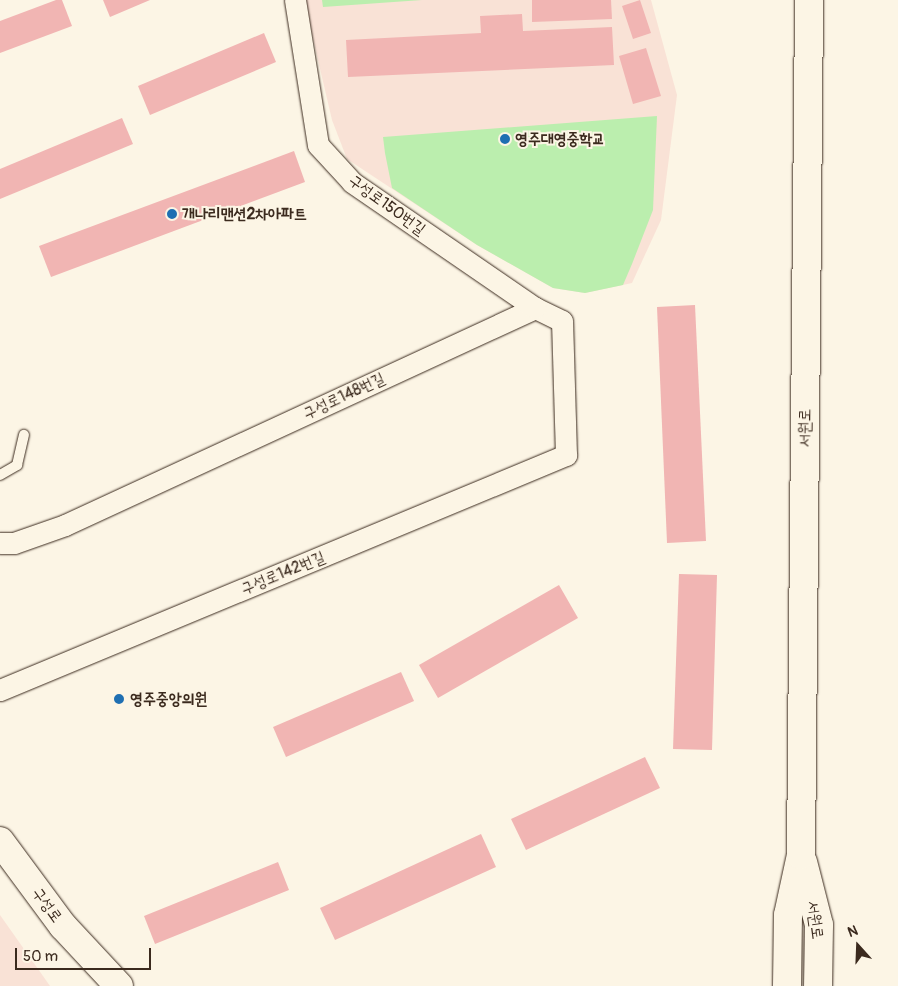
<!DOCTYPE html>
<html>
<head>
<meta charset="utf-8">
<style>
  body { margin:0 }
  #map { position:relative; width:898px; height:986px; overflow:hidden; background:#fcf5e5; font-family:Pangolin,"Poor Story",sans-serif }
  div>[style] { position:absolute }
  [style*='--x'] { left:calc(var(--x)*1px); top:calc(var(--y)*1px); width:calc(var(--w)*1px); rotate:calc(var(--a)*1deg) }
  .built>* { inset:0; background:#f9e2d6 }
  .green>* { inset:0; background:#bbeeae }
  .building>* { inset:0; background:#f1b5b3 }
  .roads { filter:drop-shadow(0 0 1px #3b2a1e) drop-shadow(0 0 1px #3b2a1e) }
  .service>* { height:10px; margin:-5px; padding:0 5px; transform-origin:5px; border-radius:5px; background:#fcf5e5 }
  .minor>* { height:21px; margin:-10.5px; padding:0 10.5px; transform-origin:10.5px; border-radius:10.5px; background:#fcf5e5 }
  .secondary>* { height:28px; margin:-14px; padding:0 14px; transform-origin:14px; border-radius:14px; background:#fcf5e5 }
  .dots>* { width:14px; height:14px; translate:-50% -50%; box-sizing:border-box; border:2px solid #fcf5e5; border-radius:50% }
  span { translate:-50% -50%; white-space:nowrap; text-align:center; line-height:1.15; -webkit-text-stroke:4px #fcf5e5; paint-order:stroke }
  .poi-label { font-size:16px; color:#3b2a1e; font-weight:700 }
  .left { translate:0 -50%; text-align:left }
  .street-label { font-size:16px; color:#3b2a1e }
  .north { position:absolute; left:833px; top:921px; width:50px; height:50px; -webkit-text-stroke:4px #fcf5e5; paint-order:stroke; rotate:340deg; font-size:14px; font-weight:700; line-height:20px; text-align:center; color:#3b2a1e }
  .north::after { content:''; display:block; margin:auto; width:18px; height:22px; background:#3b2a1e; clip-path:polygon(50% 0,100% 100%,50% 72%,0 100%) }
  .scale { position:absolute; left:15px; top:948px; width:136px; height:22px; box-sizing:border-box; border:2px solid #3b2a1e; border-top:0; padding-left:6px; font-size:15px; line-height:18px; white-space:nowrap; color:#3b2a1e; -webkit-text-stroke:4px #fcf5e5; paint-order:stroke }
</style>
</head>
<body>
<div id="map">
  <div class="built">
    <div style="clip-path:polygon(304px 0,651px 0,677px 95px,661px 220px,632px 283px,585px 293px,553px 288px,477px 245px,347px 159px,332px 120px)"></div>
    <div style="clip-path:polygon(0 915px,50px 986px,0 986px)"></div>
  </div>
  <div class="green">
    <div style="clip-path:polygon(322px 0,422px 0,323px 7px)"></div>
    <div style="clip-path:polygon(657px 116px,653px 210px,632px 264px,623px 285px,585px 293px,553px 288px,477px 245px,392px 188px,385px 153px,383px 137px)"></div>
  </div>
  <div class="building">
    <div style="clip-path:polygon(56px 0,62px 0,72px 26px,0 53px,0 21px)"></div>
    <div style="clip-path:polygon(103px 0,150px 0,110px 17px)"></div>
    <div style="clip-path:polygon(532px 0,611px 0,612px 19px,532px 22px)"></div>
    <div style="clip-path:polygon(640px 0,651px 33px,633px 39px,622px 6px)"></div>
    <div style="clip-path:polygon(522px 14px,523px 31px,612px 27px,614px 65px,348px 77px,346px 40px,481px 33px,480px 16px)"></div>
    <div style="clip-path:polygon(264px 33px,276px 62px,150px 115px,138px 86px)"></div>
    <div style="clip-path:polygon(646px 48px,661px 96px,633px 104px,619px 56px)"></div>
    <div style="clip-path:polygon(122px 118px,133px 144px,0 199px,0 169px)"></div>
    <div style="clip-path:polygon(294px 151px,305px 182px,51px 277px,39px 246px)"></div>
    <div style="clip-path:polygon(695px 305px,706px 541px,667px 543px,657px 307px)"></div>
    <div style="clip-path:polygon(679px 574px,717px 575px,712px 750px,673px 749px)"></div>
    <div style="clip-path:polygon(559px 585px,578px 618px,438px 698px,419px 665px)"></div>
    <div style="clip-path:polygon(401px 672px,414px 701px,286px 757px,273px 727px)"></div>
    <div style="clip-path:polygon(645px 757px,660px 788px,526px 850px,511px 819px)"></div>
    <div style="clip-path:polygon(481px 834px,496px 867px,335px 940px,320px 908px)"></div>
    <div style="clip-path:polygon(278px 862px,289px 890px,155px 944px,144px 916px)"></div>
  </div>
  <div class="roads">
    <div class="service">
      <div style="--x:0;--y:475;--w:20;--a:-30"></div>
      <div style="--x:17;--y:465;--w:31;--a:-77"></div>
    </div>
    <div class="minor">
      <div style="--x:0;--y:543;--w:14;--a:0"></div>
      <div style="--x:14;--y:543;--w:54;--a:-19.4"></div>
      <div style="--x:65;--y:525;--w:518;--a:-24.78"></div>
      <div style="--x:0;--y:690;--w:613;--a:-22.55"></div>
      <div style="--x:566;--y:455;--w:134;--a:-91.7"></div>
      <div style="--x:562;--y:321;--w:30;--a:-154"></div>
      <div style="--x:535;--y:308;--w:222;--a:-145.5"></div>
      <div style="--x:352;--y:182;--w:50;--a:-132.6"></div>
      <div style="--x:318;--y:145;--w:147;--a:-99"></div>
    </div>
    <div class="secondary">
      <div style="--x:0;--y:841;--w:106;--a:53.5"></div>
      <div style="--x:63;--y:926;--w:82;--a:47"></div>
      <div style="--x:803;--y:862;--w:65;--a:75.7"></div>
      <div style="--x:819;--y:925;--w:61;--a:90.9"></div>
      <div style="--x:787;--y:986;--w:71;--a:-89.2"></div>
      <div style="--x:788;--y:915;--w:61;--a:-77.8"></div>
      <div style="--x:801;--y:855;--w:855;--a:-89.46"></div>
    </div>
  </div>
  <div class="dots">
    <div style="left:505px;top:139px;background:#1f6fb2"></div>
    <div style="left:172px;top:214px;background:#1f6fb2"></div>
    <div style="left:119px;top:699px;background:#1f6fb2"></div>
  </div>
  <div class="poi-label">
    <span class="left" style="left:515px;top:139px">영주대영중학교</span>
    <span class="left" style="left:182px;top:214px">개나리맨션2차아파트</span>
    <span class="left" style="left:130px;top:699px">영주중앙의원</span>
  </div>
  <div class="street-label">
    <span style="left:387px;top:205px;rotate:36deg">구성로150번길</span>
    <span style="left:344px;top:396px;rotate:-25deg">구성로148번길</span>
    <span style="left:805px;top:428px;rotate:-89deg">서원로</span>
    <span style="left:283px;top:573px;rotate:-22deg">구성로142번길</span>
    <span style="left:47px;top:905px;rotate:54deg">구성로</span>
    <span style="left:815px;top:920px;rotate:82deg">서원로</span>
  </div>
  <div class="north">N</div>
  <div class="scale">50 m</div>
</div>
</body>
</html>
